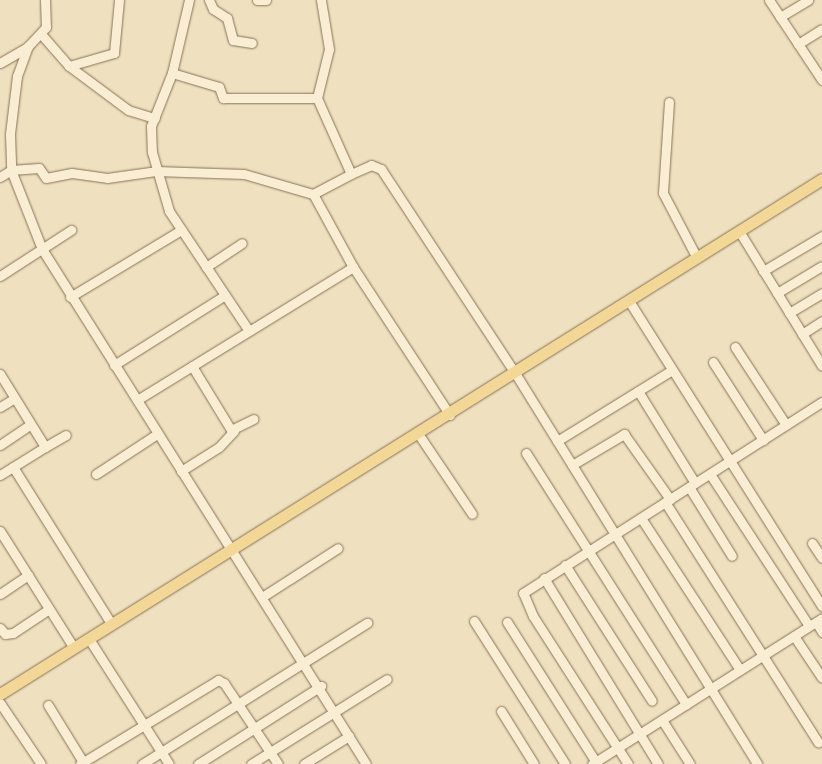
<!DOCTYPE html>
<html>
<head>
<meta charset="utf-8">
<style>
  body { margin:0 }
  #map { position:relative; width:822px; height:764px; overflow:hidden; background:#efe1c0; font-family:Georgia,serif }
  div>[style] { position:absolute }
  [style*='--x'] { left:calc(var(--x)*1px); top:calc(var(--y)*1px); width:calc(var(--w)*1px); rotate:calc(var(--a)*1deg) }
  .roads { filter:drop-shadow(0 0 1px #887257) drop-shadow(0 0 1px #887257) }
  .minor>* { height:9px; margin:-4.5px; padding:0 4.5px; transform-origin:4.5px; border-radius:4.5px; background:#f9eed3 }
  .major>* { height:11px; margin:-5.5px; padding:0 5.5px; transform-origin:5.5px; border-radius:5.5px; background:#f3d796 }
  span { translate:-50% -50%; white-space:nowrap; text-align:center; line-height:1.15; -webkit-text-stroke:4px #f6ebcf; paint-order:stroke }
</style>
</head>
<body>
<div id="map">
  <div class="roads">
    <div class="minor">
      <div style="--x:45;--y:0;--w:27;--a:88"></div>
      <div style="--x:46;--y:27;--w:26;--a:133"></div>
      <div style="--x:28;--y:46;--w:32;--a:110"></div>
      <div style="--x:17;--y:76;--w:58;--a:96.9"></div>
      <div style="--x:10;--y:134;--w:36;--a:88"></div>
      <div style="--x:11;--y:170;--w:85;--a:68.6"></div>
      <div style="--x:42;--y:249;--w:608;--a:57.82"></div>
      <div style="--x:189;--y:0;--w:75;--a:103.1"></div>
      <div style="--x:172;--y:73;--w:57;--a:111.6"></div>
      <div style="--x:151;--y:126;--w:26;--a:88"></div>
      <div style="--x:152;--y:152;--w:61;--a:73.9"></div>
      <div style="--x:169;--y:211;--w:144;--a:56.3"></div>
      <div style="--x:209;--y:0;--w:10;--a:66"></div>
      <div style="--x:213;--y:9;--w:17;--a:33"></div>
      <div style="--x:227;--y:18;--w:23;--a:75"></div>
      <div style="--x:233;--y:40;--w:19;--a:9"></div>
      <div style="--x:257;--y:0;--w:9;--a:0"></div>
      <div style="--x:769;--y:0;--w:96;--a:56.5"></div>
      <div style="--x:780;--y:17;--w:33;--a:-31"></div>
      <div style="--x:41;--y:34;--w:43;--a:48.8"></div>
      <div style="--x:69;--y:66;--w:74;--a:36.7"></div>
      <div style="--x:128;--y:110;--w:28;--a:17"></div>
      <div style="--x:798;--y:44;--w:28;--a:-32"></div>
      <div style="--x:0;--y:63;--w:32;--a:-30"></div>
      <div style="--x:69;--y:66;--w:47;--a:-16.1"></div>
      <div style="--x:114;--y:53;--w:53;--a:-84.6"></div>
      <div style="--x:172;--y:73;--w:49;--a:16.6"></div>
      <div style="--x:219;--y:87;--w:12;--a:70"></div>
      <div style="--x:223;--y:98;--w:94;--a:0"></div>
      <div style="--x:669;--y:102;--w:91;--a:93.8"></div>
      <div style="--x:663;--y:193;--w:73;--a:62.4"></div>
      <div style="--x:351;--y:174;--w:22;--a:-24"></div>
      <div style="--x:371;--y:165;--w:11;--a:22"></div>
      <div style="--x:381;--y:169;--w:244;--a:56.7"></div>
      <div style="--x:515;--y:373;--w:460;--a:58.2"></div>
      <div style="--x:0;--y:177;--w:13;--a:-32"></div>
      <div style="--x:11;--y:170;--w:28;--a:-4"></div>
      <div style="--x:39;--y:168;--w:12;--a:55"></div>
      <div style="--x:46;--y:178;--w:26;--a:-11"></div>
      <div style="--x:72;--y:173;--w:35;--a:8"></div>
      <div style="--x:107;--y:178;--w:49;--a:-8.1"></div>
      <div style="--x:156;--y:171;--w:88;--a:2"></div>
      <div style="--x:244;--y:174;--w:72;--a:16.2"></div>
      <div style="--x:739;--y:231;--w:158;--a:58.4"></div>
      <div style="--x:206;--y:267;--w:43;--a:-33.7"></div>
      <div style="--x:353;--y:267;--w:177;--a:56.8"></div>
      <div style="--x:763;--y:271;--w:69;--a:-30.7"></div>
      <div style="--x:0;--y:276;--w:85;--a:-32.9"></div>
      <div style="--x:777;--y:293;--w:52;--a:-31"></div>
      <div style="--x:70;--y:297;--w:130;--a:-31.1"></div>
      <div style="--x:629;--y:301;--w:361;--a:57.7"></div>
      <div style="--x:789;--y:313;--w:39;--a:-31"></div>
      <div style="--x:802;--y:334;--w:24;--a:-33"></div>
      <div style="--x:735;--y:347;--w:93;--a:56.8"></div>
      <div style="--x:713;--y:362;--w:93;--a:57.3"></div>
      <div style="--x:114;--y:365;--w:131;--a:-32.2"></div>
      <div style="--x:192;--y:366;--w:75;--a:58.6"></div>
      <div style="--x:231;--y:430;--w:25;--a:-26"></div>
      <div style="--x:0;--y:374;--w:86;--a:58.3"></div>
      <div style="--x:45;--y:447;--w:53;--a:148.1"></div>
      <div style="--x:638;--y:391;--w:108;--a:58.2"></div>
      <div style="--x:137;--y:400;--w:254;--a:-31.6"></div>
      <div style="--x:353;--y:267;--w:83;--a:-118.7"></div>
      <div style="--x:313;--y:194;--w:43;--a:-27.8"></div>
      <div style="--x:351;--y:174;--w:83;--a:-114.1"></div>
      <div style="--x:317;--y:98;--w:50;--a:-76.2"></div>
      <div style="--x:329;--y:49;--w:50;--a:-99.3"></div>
      <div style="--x:0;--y:407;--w:17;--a:-31"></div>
      <div style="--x:419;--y:435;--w:95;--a:56.1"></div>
      <div style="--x:557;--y:441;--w:135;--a:-31.7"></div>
      <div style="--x:0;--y:445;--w:37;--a:-34"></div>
      <div style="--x:45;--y:447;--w:24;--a:-30"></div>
      <div style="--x:526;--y:453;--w:298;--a:57.5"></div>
      <div style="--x:572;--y:465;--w:61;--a:-30.8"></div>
      <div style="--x:624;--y:434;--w:80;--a:54.7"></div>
      <div style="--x:13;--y:467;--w:186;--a:57.9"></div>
      <div style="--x:181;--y:471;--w:45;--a:-32.3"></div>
      <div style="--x:219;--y:447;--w:22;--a:-47"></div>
      <div style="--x:96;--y:474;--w:73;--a:-33.3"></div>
      <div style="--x:710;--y:474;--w:181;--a:56.9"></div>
      <div style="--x:689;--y:487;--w:81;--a:58.1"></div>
      <div style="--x:665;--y:502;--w:285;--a:57.5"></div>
      <div style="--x:641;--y:518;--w:181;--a:56.9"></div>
      <div style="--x:0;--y:531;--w:138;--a:57.7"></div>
      <div style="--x:812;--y:543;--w:18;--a:56"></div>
      <div style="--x:565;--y:565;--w:161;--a:57.4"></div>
      <div style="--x:544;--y:578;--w:218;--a:58.5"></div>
      <div style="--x:0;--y:594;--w:34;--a:-34"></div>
      <div style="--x:262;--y:597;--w:90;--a:-32.8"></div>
      <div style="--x:474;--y:621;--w:169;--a:57.5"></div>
      <div style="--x:507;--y:622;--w:166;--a:57.6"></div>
      <div style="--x:816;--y:622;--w:12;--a:59"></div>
      <div style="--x:0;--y:628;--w:8;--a:50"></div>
      <div style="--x:5;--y:634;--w:8;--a:-7"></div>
      <div style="--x:13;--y:633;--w:43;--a:-33.7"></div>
      <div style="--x:794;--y:636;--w:50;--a:56.3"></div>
      <div style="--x:89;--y:639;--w:148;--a:57.4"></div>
      <div style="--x:0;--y:703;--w:73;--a:56.1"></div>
      <div style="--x:48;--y:705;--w:67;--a:58.4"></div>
      <div style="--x:501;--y:711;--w:62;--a:58.1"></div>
      <div style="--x:662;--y:720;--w:52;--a:57.5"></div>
      <div style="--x:80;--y:764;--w:162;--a:-31.3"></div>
      <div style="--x:218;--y:680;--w:7;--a:27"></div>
      <div style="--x:224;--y:683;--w:97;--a:56.3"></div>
      <div style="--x:142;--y:764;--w:266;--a:-32.1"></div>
      <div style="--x:198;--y:764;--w:146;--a:-32.4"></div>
      <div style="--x:251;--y:764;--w:160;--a:-32"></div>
      <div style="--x:304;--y:764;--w:53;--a:-31.9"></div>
      <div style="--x:592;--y:764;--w:272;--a:-32.4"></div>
      <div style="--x:628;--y:764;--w:176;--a:-122.7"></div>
      <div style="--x:533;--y:616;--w:25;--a:-113"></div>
      <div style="--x:523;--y:593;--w:355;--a:-32.6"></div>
    </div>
    <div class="major">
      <div style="--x:0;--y:694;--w:970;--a:-32.07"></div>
    </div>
  </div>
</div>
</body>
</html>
